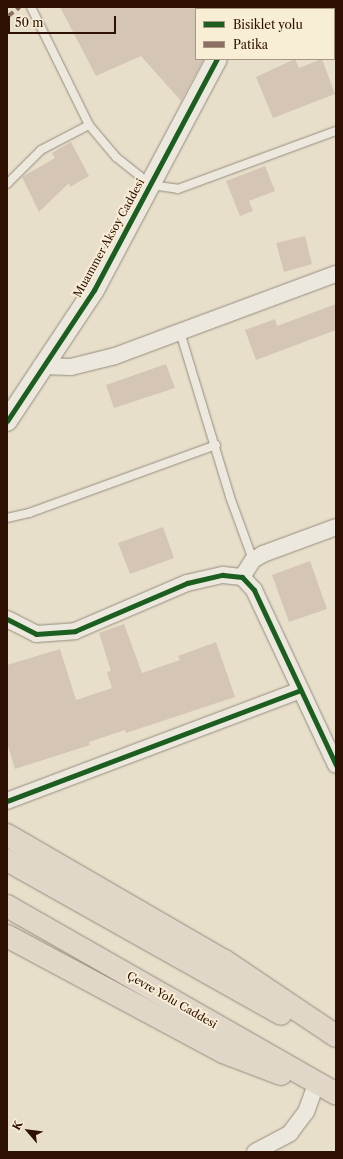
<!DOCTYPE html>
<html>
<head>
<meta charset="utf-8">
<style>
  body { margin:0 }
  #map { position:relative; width:343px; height:1159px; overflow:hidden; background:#e8dfcb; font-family:"Libre Caslon Text",serif }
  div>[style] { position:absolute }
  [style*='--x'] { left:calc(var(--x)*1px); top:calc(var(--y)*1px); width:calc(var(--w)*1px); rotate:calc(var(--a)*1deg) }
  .building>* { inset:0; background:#d4c5b5 }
  .roads { filter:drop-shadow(0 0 1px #958c7f) drop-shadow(0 0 1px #958c7f) }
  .service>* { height:8px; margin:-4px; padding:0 4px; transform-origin:4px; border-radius:4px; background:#ece8dd }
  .minor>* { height:16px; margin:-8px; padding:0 8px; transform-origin:8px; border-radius:8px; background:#ece8dd }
  .tertiary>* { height:20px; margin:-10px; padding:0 10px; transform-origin:10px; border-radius:10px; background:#ece8dd }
  .trunk>* { height:22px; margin:-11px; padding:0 11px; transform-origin:11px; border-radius:11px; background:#e0d7c8 }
  .quiet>* { height:4px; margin-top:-2px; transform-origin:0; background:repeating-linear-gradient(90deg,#8d6e63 0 8px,transparent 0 12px) }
  .cycleway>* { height:5px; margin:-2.5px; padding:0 2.5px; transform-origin:2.5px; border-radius:2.5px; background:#1b5e20 }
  span { translate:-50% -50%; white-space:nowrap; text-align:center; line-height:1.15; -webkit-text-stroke:4px #f8edd5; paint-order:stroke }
  .street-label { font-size:11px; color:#2f1103 }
  .frame { position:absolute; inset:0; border:8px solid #2f1103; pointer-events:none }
  .legend { position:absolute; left:195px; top:8px; width:140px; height:52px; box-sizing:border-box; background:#f8edd5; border:1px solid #a89581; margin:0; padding:5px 7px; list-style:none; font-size:12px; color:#2f1103 }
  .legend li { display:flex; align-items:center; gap:8px; height:20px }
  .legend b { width:20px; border:1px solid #a89581 }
  .north { position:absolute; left:8px; top:1111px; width:40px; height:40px; -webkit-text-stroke:3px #f8edd5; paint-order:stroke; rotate:298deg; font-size:11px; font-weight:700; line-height:16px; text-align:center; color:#2f1103 }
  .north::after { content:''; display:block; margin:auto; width:14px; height:18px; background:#2f1103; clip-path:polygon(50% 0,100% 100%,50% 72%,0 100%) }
  .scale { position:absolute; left:8px; top:16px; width:108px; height:18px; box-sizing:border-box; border:2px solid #2f1103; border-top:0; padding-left:5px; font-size:12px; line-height:14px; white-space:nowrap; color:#2f1103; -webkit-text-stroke:3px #f8edd5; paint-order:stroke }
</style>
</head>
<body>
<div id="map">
  <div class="building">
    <div style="clip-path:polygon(60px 7px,196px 7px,196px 59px,204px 59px,181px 101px,141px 56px,96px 76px)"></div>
    <div style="clip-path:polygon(295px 59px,299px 68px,322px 59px,335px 94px,273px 118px,256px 77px)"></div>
    <div style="clip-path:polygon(71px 142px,89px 176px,70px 187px,69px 183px,39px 212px,22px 177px,55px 158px,52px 153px)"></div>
    <div style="clip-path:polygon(265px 166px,275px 191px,249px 201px,253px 211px,240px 216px,226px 181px)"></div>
    <div style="clip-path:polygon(305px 236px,312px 264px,284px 272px,276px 243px)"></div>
    <div style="clip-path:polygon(336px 304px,336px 330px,256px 360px,245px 330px,275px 319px,277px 326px)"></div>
    <div style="clip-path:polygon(166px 364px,175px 388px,114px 408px,106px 385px)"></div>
    <div style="clip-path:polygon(163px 527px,174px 558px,130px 574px,118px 543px)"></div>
    <div style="clip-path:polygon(310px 561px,327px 609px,289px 622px,272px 575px)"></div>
    <div style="clip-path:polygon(124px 624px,142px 673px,180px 660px,178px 656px,216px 642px,235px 697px,126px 733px,125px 730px,89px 742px,90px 745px,15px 769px,7px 743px,7px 665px,60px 649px,76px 700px,112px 688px,107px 672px,111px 671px,99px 633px)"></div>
  </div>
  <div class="roads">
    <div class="service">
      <div style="--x:31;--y:7;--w:131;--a:63.8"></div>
      <div style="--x:89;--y:125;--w:42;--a:49.8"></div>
      <div style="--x:116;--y:157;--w:45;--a:38.7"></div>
      <div style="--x:151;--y:185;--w:27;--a:8"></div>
      <div style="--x:178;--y:189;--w:168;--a:-20.2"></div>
      <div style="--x:309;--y:9;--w:4;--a:-27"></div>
      <div style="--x:334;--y:34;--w:2;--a:0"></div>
      <div style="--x:7;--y:184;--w:48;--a:-45"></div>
      <div style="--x:41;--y:150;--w:54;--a:-27.5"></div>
      <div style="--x:180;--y:332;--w:172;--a:73.1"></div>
      <div style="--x:230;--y:497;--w:67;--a:69.9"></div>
      <div style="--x:7;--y:518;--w:23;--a:-13"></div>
      <div style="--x:29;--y:513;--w:199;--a:-20"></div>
    </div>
    <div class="minor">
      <div style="--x:41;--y:366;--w:30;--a:2"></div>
      <div style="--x:71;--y:367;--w:45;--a:-14"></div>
      <div style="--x:115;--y:356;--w:236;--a:-20.4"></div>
      <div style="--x:242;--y:577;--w:20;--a:-57"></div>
      <div style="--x:253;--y:560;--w:12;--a:-31"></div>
      <div style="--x:263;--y:554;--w:78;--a:-20.3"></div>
      <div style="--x:7;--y:619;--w:33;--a:27"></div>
      <div style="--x:36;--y:634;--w:39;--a:-4"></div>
      <div style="--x:75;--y:631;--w:122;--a:-23.2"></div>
      <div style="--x:187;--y:583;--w:37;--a:-13"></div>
      <div style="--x:223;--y:575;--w:19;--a:6"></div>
      <div style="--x:242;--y:577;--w:18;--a:47"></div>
      <div style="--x:254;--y:590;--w:193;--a:64.9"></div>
      <div style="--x:7;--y:801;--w:313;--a:-20.7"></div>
      <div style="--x:255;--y:1152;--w:40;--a:-28"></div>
      <div style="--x:290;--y:1133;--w:26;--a:-53"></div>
      <div style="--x:306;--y:1112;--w:27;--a:-70"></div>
    </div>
    <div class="tertiary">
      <div style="--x:244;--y:9;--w:2;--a:-63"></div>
      <div style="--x:7;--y:421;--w:157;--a:-56.4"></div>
      <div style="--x:94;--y:290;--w:262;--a:-62"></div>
    </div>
    <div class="trunk">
      <div style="--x:7;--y:835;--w:250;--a:30.1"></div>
      <div style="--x:223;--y:960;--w:136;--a:33.9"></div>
      <div style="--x:7;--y:860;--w:314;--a:29.3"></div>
      <div style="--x:7;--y:906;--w:379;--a:29.7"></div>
      <div style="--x:7;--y:936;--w:245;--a:28.2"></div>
      <div style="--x:223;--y:1052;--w:62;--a:20.8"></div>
    </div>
  </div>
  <div class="quiet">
    <div style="--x:7;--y:17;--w:16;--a:-38"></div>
  </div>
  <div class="cycleway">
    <div style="--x:7;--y:421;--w:157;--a:-56.4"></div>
    <div style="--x:94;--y:290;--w:262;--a:-62"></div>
    <div style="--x:7;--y:619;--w:33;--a:27"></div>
    <div style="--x:36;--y:634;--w:39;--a:-4"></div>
    <div style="--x:75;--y:631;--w:122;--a:-23.2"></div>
    <div style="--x:187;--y:583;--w:37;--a:-13"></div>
    <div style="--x:223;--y:575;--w:19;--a:6"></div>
    <div style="--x:242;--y:577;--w:18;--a:47"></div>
    <div style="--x:254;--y:590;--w:193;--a:64.9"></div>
    <div style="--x:7;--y:801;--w:313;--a:-20.7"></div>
  </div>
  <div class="street-label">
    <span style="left:109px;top:238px;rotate:-61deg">Muammer Aksoy Caddesi</span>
    <span style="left:172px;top:1000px;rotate:30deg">Çevre Yolu Caddesi</span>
  </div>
  <div class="frame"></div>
  <ul class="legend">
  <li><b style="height:5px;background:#1b5e20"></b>Bisiklet yolu</li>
  <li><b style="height:5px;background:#8d6e63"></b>Patika</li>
  </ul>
  <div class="north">K</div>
  <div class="scale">50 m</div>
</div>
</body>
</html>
